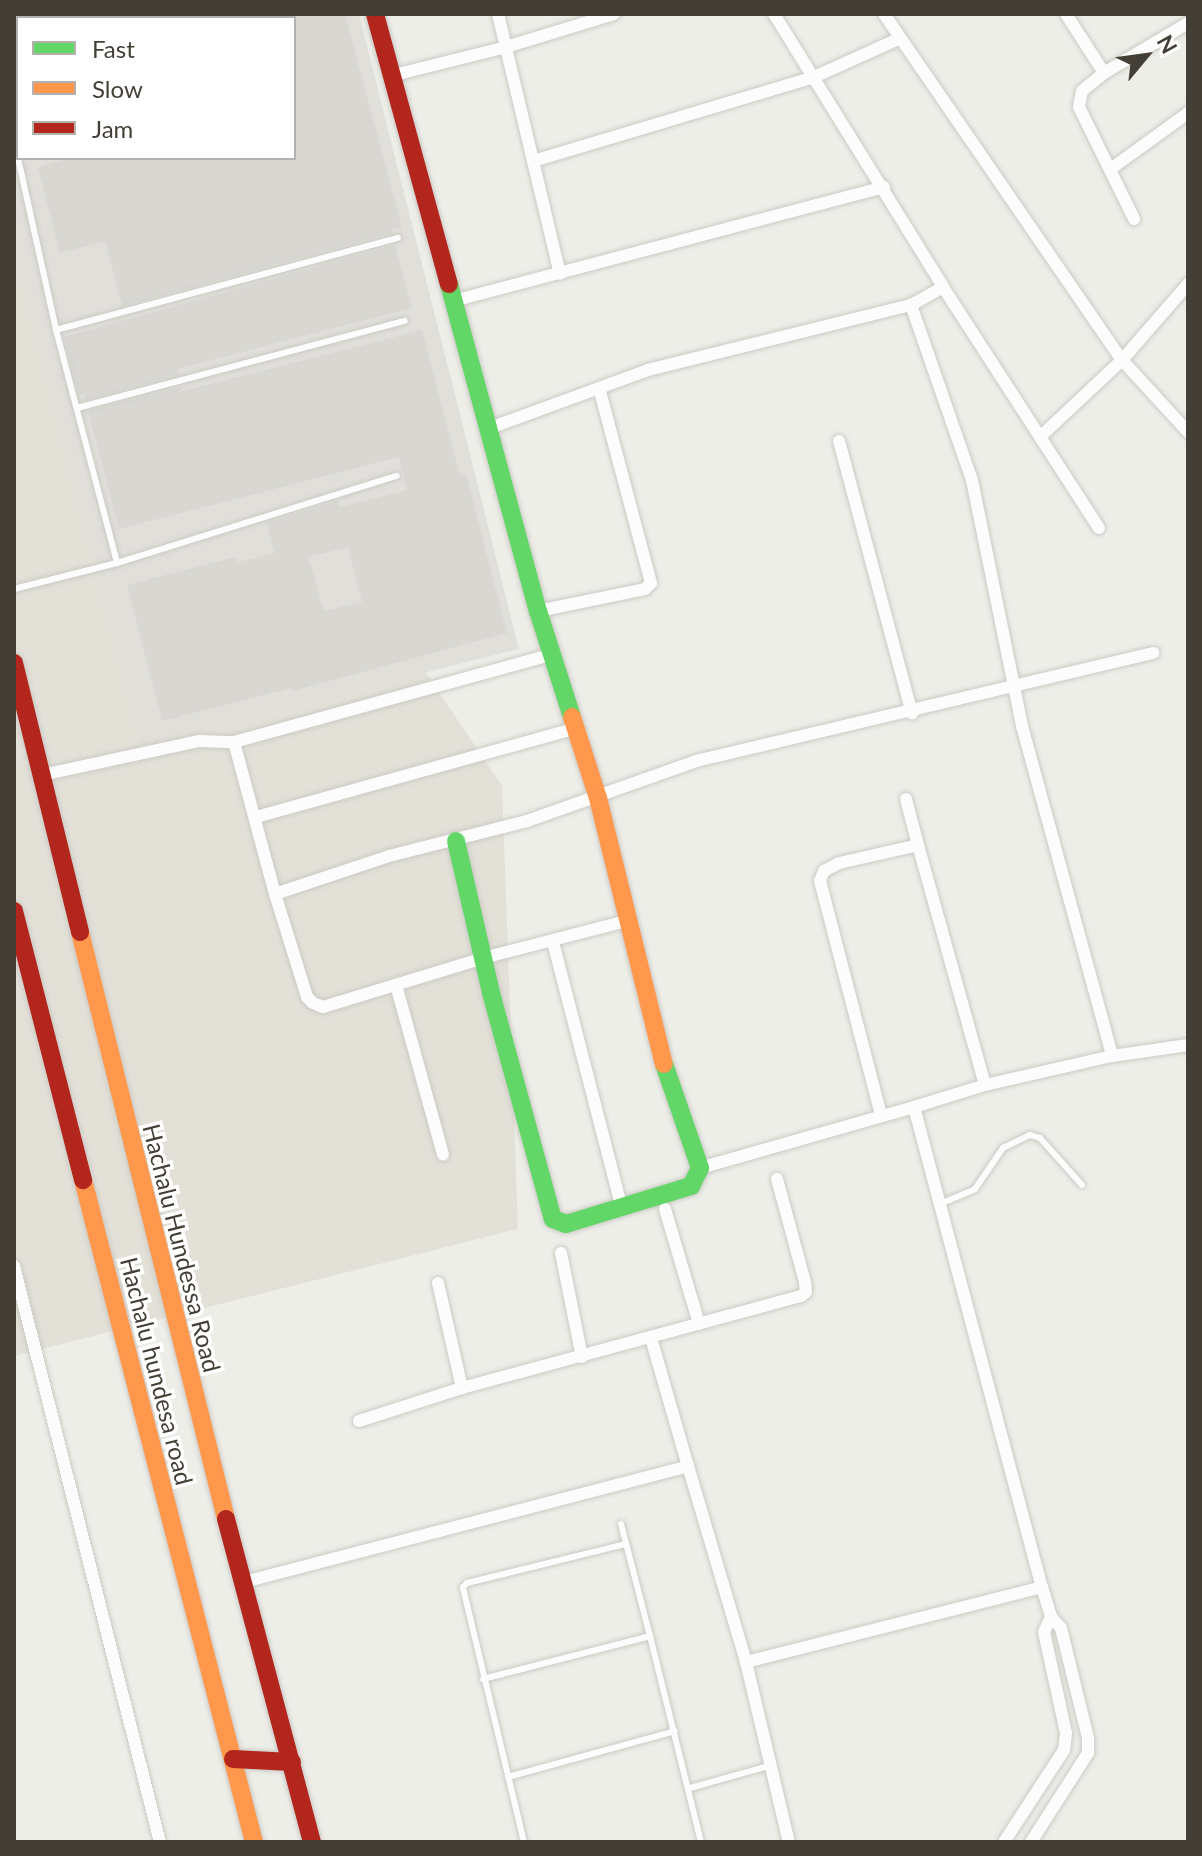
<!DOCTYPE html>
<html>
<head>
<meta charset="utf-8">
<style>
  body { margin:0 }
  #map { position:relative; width:1202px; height:1856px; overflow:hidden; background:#eeeee9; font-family:Lato,sans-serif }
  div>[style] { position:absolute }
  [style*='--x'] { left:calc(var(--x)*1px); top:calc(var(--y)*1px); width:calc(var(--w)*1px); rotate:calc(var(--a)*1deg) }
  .residential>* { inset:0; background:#e2e0d7 }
  .industrial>* { inset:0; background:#e1dfda }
  .building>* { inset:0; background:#d8d7d2 }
  .roads { filter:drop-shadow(0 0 2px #cbcac5) drop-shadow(0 0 2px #cbcac5) }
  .lane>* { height:6px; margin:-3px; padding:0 3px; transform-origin:3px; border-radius:3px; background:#fcfcfc }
  .street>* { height:12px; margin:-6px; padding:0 6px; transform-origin:6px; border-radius:6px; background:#fcfcfc }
  .fast>* { height:18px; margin:-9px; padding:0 9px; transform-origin:9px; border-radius:9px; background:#63d668 }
  .slow>* { height:18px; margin:-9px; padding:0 9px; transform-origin:9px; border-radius:9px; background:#ff974d }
  .jam>* { height:18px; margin:-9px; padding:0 9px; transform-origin:9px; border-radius:9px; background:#b3261e }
  span { translate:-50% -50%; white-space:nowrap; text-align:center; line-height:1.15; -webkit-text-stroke:7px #fff; paint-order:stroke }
  .street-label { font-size:24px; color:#443f36 }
  .frame { position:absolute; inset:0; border:16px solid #443f36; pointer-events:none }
  .legend { position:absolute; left:16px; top:16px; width:280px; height:144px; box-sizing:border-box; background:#fff; border:2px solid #b4b2af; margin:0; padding:10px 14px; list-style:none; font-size:24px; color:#443f36 }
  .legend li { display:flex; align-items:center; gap:16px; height:40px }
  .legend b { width:40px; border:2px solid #b4b2af }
  .north { position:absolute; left:1106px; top:16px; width:80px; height:80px; -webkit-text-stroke:6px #fff; paint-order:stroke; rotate:61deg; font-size:22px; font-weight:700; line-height:32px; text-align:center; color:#443f36 }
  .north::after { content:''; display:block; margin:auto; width:28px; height:36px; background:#443f36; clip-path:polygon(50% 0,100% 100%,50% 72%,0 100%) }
</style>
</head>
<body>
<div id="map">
  <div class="residential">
    <div style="clip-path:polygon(14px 195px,275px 448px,502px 786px,518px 1229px,14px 1356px)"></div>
  </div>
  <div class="industrial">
    <div style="clip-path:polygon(evenodd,14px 14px,359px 14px,519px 649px,140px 744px,14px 246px,14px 14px,18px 18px,294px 18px,294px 158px,18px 158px,18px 18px)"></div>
  </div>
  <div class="building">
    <div style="clip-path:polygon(294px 14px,345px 14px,402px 227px,391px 230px,392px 233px,122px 306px,105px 241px,60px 253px,38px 167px,71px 158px,294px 158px)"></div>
    <div style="clip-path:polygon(395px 245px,412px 308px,177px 369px,178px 375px,85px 400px,84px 394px,79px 395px,64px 337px)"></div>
    <div style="clip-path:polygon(evenodd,422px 330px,460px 476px,466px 474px,507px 633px,292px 691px,291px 688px,162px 721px,127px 585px,236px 557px,238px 562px,274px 553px,267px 523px,338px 501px,339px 507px,407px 490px,399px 457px,119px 529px,88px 411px,181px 387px,182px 391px,422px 330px,348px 547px,362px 602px,324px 611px,308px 557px,348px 547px)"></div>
  </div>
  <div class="roads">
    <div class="lane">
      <div style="--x:26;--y:14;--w:4;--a:76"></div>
      <div style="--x:18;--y:118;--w:27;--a:96"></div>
      <div style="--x:15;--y:145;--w:12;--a:76"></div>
      <div style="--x:18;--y:158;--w:176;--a:77.5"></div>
      <div style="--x:56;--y:330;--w:241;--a:75.3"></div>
      <div style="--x:117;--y:563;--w:293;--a:-17.3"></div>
      <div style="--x:56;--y:330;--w:354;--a:-15.1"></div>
      <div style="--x:77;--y:408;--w:339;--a:-14.9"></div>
      <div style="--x:14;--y:589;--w:106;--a:-14.2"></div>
      <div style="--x:940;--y:1204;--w:38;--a:-23"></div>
      <div style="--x:975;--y:1189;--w:50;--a:-55.7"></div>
      <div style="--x:1003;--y:1148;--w:30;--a:-26"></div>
      <div style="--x:1030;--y:1135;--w:10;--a:17"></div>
      <div style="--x:1040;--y:1138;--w:63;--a:48.2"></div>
      <div style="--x:621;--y:1524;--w:116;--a:75.5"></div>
      <div style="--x:483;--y:1679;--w:172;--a:-14.4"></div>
      <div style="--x:650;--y:1636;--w:212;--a:76.1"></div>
      <div style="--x:508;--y:1777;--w:173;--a:-15.4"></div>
      <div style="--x:690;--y:1788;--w:82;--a:-15.6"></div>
      <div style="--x:524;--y:1842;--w:262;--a:-103.5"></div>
      <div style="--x:463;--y:1587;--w:6;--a:-45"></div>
      <div style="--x:467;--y:1583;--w:164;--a:-13.8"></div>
    </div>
    <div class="street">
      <div style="--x:498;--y:14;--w:267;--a:76.6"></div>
      <div style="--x:774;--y:14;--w:321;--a:58.2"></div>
      <div style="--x:943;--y:287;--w:287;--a:57.1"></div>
      <div style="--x:884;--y:14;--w:420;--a:55.5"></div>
      <div style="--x:1122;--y:360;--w:98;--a:47.5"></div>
      <div style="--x:1066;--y:14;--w:70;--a:57.2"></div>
      <div style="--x:1104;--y:73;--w:98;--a:-30.8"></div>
      <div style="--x:1104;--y:73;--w:28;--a:141"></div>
      <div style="--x:1082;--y:91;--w:16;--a:101"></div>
      <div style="--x:1079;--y:107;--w:125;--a:63.8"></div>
      <div style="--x:390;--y:76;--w:120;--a:-14"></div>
      <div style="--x:506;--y:47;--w:113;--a:-17"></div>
      <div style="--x:533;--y:161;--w:293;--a:-16.6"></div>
      <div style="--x:814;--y:77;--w:92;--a:-24.3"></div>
      <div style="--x:1112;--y:168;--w:94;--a:-35.9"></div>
      <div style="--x:453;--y:301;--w:446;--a:-14.8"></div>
      <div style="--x:911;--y:305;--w:37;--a:-29"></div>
      <div style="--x:487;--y:429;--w:171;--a:-20.1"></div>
      <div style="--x:648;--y:370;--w:271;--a:-13.9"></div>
      <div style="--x:911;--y:305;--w:185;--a:70.8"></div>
      <div style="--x:972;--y:480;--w:251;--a:78.5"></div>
      <div style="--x:1022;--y:726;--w:342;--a:74.7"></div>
      <div style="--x:1040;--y:437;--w:112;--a:-43.2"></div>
      <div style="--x:1122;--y:360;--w:101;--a:-49"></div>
      <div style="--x:839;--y:441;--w:282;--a:75"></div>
      <div style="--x:538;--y:611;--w:109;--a:-11.6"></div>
      <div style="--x:645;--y:589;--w:8;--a:-45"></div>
      <div style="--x:651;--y:583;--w:199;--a:-104.9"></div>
      <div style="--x:234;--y:742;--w:157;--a:74.9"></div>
      <div style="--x:275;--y:894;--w:108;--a:72.7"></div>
      <div style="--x:307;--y:997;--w:8;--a:45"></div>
      <div style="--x:313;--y:1003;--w:11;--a:22"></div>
      <div style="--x:323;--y:1007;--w:167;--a:-17"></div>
      <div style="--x:483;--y:958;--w:152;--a:-14.5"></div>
      <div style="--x:42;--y:775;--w:161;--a:-12.2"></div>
      <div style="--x:199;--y:741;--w:35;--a:2"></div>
      <div style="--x:234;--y:742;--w:331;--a:-15.4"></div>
      <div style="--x:906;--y:799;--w:48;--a:75.4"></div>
      <div style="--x:256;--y:817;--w:333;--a:-15.5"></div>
      <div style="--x:275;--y:894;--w:120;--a:-18.4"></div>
      <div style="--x:389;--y:856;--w:142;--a:-14.2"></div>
      <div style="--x:527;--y:821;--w:179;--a:-19.5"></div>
      <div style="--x:696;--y:761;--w:470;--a:-13.3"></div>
      <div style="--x:553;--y:942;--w:275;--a:75.5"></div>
      <div style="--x:396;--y:985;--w:176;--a:74.5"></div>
      <div style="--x:914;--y:1107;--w:74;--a:-17.2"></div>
      <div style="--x:985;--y:1085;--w:130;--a:-12.9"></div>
      <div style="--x:1112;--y:1056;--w:77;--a:-8.2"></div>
      <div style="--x:881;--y:1115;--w:242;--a:-104.6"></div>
      <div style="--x:820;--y:881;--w:11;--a:-68"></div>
      <div style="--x:824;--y:871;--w:17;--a:-28"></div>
      <div style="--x:839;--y:863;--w:81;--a:-12.8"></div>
      <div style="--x:918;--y:845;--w:249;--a:74.4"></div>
      <div style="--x:700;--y:1168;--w:223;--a:-15.9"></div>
      <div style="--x:914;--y:1107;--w:497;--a:75.1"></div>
      <div style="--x:1042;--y:1587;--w:31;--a:73"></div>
      <div style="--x:1051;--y:1617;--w:15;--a:48"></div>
      <div style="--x:1061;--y:1628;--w:113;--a:76.2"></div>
      <div style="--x:1088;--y:1738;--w:15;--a:90"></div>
      <div style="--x:1088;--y:1753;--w:106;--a:122.6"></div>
      <div style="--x:665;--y:1209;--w:120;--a:73.5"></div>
      <div style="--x:561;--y:1253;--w:106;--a:78.6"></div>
      <div style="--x:14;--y:1266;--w:594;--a:75.78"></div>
      <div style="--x:438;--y:1283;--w:108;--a:77.1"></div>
      <div style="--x:651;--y:1338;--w:133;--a:73.9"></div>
      <div style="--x:359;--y:1421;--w:108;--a:-17.8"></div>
      <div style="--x:462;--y:1388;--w:351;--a:-15.2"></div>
      <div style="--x:801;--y:1296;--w:6;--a:-39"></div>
      <div style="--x:806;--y:1292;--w:10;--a:-96"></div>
      <div style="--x:805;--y:1282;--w:107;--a:-105.2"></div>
      <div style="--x:244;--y:1582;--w:459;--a:-14.6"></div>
      <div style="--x:688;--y:1466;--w:204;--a:73.5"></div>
      <div style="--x:746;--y:1662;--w:185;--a:76.6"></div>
      <div style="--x:746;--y:1662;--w:305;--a:-14.2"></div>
      <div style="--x:1004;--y:1842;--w:110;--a:-56.9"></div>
      <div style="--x:1064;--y:1750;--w:17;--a:-83"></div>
      <div style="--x:1066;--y:1733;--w:103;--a:-102.3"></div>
      <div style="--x:1044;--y:1632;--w:17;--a:-65"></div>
    </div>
    <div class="fast">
      <div style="--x:449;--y:284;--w:339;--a:74.8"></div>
      <div style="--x:538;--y:611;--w:111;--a:72.2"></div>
      <div style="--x:456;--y:841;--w:156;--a:77"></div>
      <div style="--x:491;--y:993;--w:234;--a:74.7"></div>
      <div style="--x:553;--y:1219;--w:14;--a:21"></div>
      <div style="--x:566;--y:1224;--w:131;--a:-16.9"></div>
      <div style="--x:691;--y:1186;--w:20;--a:-63"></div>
      <div style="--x:700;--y:1168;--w:110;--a:-109.1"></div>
    </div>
    <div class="slow">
      <div style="--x:572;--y:717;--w:85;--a:72.2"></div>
      <div style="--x:598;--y:798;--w:274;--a:76.1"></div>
      <div style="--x:80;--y:932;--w:605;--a:76.03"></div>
      <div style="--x:83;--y:1180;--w:684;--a:75.52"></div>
    </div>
    <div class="jam">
      <div style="--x:375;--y:14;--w:280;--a:74.7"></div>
      <div style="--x:14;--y:663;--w:277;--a:76.2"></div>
      <div style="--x:14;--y:911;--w:278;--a:75.6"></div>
      <div style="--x:226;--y:1519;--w:334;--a:75.1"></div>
      <div style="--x:233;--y:1759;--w:59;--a:2.9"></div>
    </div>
  </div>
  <div class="street-label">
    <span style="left:182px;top:1248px;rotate:76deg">Hachalu Hundessa Road</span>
    <span style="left:157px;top:1371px;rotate:76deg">Hachalu hundesa road</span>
  </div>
  <div class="frame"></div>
  <ul class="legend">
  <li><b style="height:10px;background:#63d668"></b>Fast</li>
  <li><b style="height:10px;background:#ff974d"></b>Slow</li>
  <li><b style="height:10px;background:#b3261e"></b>Jam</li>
  </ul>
  <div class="north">N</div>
</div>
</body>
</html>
